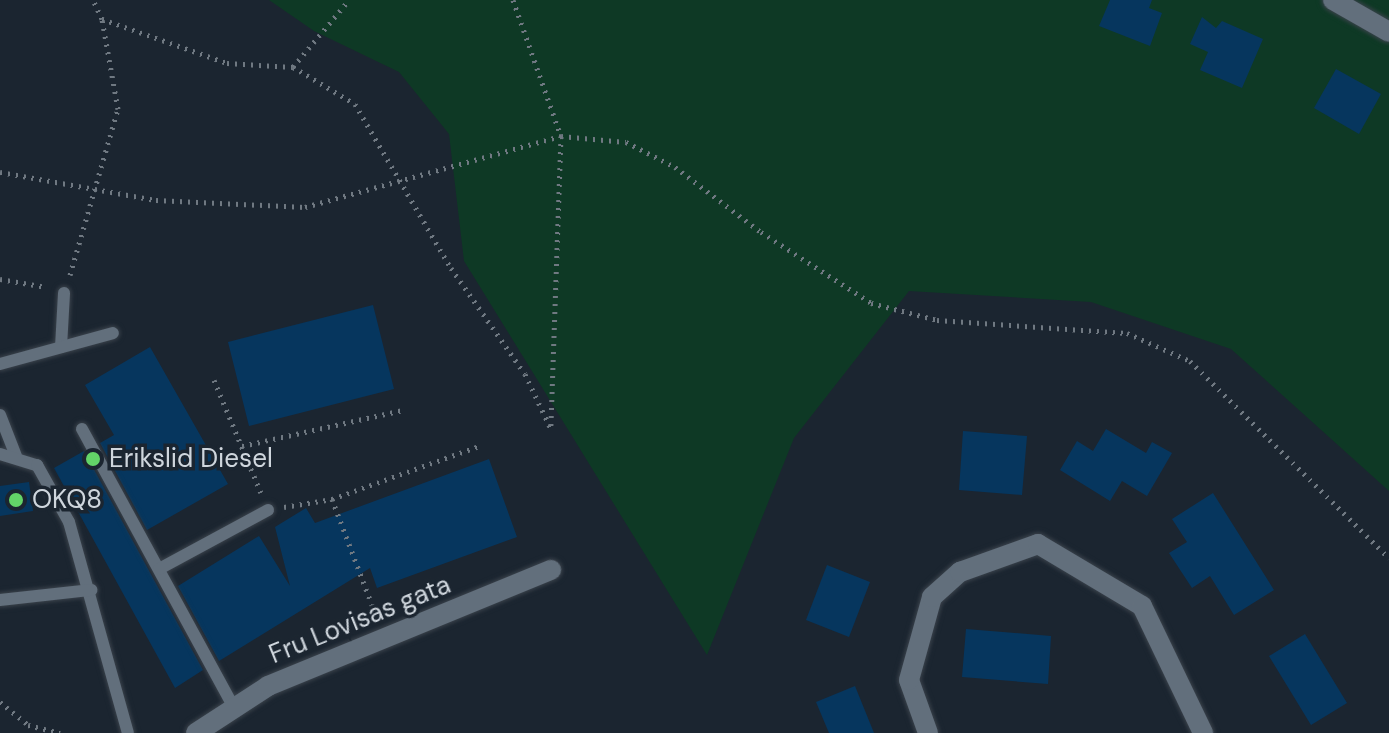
<!DOCTYPE html>
<html>
<head>
<meta charset="utf-8">
<style>
  body { margin:0 }
  #map { position:relative; width:1389px; height:733px; overflow:hidden; background:#1b2530; font-family:"DM Sans",sans-serif }
  div>[style] { position:absolute }
  [style*='--x'] { left:calc(var(--x)*1px); top:calc(var(--y)*1px); width:calc(var(--w)*1px); rotate:calc(var(--a)*1deg) }
  .green>* { inset:0; background:#0e3925 }
  .building>* { inset:0; background:#06365e }
  .path>* { height:5px; margin-top:-2.5px; transform-origin:0; background:repeating-linear-gradient(90deg,#707982 0 2px,transparent 0 8px) }
  .roads { filter:drop-shadow(0 0 2px #3a424b) drop-shadow(0 0 2px #3a424b) }
  .service>* { height:12px; margin:-6px; padding:0 6px; transform-origin:6px; border-radius:6px; background:#626f7c }
  .minor>* { height:20px; margin:-10px; padding:0 10px; transform-origin:10px; border-radius:10px; background:#626f7c }
  .dots>* { width:22px; height:22px; translate:-50% -50%; box-sizing:border-box; border:4px solid #1b2530; border-radius:50% }
  span { translate:-50% -50%; white-space:nowrap; text-align:center; line-height:1.15; -webkit-text-stroke:7px #1b2530; paint-order:stroke }
  .poi-label { font-size:26px; color:#cfd6dd }
  .left { translate:0 -50%; text-align:left }
  .street-label { font-size:26px; color:#cfd6dd }
</style>
</head>
<body>
<div id="map">
  <div class="green">
    <div style="clip-path:polygon(269px 0,1389px 0,1389px 491px,1231px 349px,1091px 302px,909px 291px,794px 438px,707px 655px,464px 261px,449px 134px,399px 72px,314px 31px)"></div>
  </div>
  <div class="building">
    <div style="clip-path:polygon(1110px 0,1152px 0,1149px 8px,1162px 13px,1150px 46px,1099px 26px)"></div>
    <div style="clip-path:polygon(1202px 17px,1216px 28px,1222px 21px,1263px 39px,1242px 88px,1200px 70px,1208px 52px,1190px 44px)"></div>
    <div style="clip-path:polygon(1336px 69px,1381px 94px,1359px 134px,1314px 108px)"></div>
    <div style="clip-path:polygon(373px 305px,394px 389px,249px 426px,228px 342px)"></div>
    <div style="clip-path:polygon(150px 347px,228px 484px,147px 530px,100px 443px,114px 435px,85px 385px)"></div>
    <div style="clip-path:polygon(1106px 429px,1146px 453px,1152px 442px,1172px 453px,1147px 496px,1122px 481px,1110px 501px,1060px 470px,1077px 441px,1093px 451px)"></div>
    <div style="clip-path:polygon(963px 431px,1027px 436px,1022px 495px,959px 490px)"></div>
    <div style="clip-path:polygon(84px 451px,203px 670px,175px 688px,54px 468px)"></div>
    <div style="clip-path:polygon(489px 459px,517px 537px,377px 588px,370px 568px,219px 661px,178px 586px,259px 536px,290px 586px,275px 527px,306px 508px,315px 523px)"></div>
    <div style="clip-path:polygon(29px 482px,33px 511px,0 516px,0 486px)"></div>
    <div style="clip-path:polygon(1213px 493px,1274px 590px,1234px 615px,1210px 576px,1192px 588px,1169px 553px,1187px 542px,1172px 519px)"></div>
    <div style="clip-path:polygon(827px 565px,870px 582px,849px 637px,806px 620px)"></div>
    <div style="clip-path:polygon(966px 629px,1051px 636px,1048px 684px,962px 677px)"></div>
    <div style="clip-path:polygon(1305px 634px,1347px 703px,1311px 725px,1269px 656px)"></div>
    <div style="clip-path:polygon(855px 686px,874px 733px,829px 733px,816px 702px)"></div>
  </div>
  <div class="path">
    <div style="--x:513;--y:0;--w:144;--a:70.6"></div>
    <div style="--x:561;--y:136;--w:292;--a:92"></div>
    <div style="--x:102;--y:19;--w:133;--a:19.4"></div>
    <div style="--x:227;--y:63;--w:66;--a:3.5"></div>
    <div style="--x:293;--y:67;--w:72;--a:30.8"></div>
    <div style="--x:355;--y:104;--w:190;--a:59.7"></div>
    <div style="--x:451;--y:268;--w:129;--a:55.1"></div>
    <div style="--x:525;--y:374;--w:61;--a:64.7"></div>
    <div style="--x:293;--y:67;--w:87;--a:-50.1"></div>
    <div style="--x:0;--y:172;--w:158;--a:10.2"></div>
    <div style="--x:156;--y:200;--w:149;--a:2.7"></div>
    <div style="--x:305;--y:207;--w:266;--a:-15.5"></div>
    <div style="--x:561;--y:136;--w:65;--a:5.3"></div>
    <div style="--x:626;--y:142;--w:55;--a:27"></div>
    <div style="--x:675;--y:167;--w:108;--a:37.1"></div>
    <div style="--x:761;--y:232;--w:131;--a:32.8"></div>
    <div style="--x:871;--y:303;--w:68;--a:14.4"></div>
    <div style="--x:937;--y:320;--w:190;--a:3.9"></div>
    <div style="--x:1127;--y:333;--w:69;--a:24"></div>
    <div style="--x:1190;--y:361;--w:280;--a:44.7"></div>
    <div style="--x:70;--y:275;--w:173;--a:-73.9"></div>
    <div style="--x:118;--y:109;--w:91;--a:-100.1"></div>
    <div style="--x:102;--y:19;--w:21;--a:-115"></div>
    <div style="--x:0;--y:279;--w:47;--a:9.9"></div>
    <div style="--x:214;--y:380;--w:122;--a:67.4"></div>
    <div style="--x:242;--y:446;--w:165;--a:-12.6"></div>
    <div style="--x:332;--y:499;--w:127;--a:69.3"></div>
    <div style="--x:284;--y:507;--w:49;--a:-9.5"></div>
    <div style="--x:332;--y:499;--w:156;--a:-19.8"></div>
    <div style="--x:0;--y:702;--w:36;--a:39"></div>
    <div style="--x:28;--y:725;--w:33;--a:14"></div>
  </div>
  <div class="roads">
    <div class="service">
      <div style="--x:61;--y:347;--w:54;--a:-86.8"></div>
      <div style="--x:0;--y:364;--w:117;--a:-15.3"></div>
      <div style="--x:0;--y:415;--w:44;--a:68.7"></div>
      <div style="--x:82;--y:429;--w:318;--a:61.4"></div>
      <div style="--x:0;--y:454;--w:39;--a:17"></div>
      <div style="--x:37;--y:465;--w:65;--a:60.7"></div>
      <div style="--x:69;--y:522;--w:219;--a:74.4"></div>
      <div style="--x:159;--y:569;--w:124;--a:-28.4"></div>
      <div style="--x:0;--y:600;--w:92;--a:-6.3"></div>
    </div>
    <div class="minor">
      <div style="--x:1333;--y:0;--w:64;--a:29.7"></div>
      <div style="--x:196;--y:733;--w:86;--a:-33.1"></div>
      <div style="--x:268;--y:686;--w:306;--a:-22.3"></div>
      <div style="--x:928;--y:733;--w:56;--a:-109.7"></div>
      <div style="--x:909;--y:680;--w:86;--a:-74.5"></div>
      <div style="--x:932;--y:597;--w:38;--a:-42"></div>
      <div style="--x:960;--y:572;--w:83;--a:-19.7"></div>
      <div style="--x:1038;--y:544;--w:121;--a:30.8"></div>
      <div style="--x:1142;--y:606;--w:141;--a:64.3"></div>
    </div>
  </div>
  <div class="dots">
    <div style="left:93px;top:459px;background:#63d468"></div>
    <div style="left:16px;top:500px;background:#63d468"></div>
  </div>
  <div class="poi-label">
    <span class="left" style="left:109px;top:459px">Erikslid Diesel</span>
    <span class="left" style="left:32px;top:500px">OKQ8</span>
  </div>
  <div class="street-label">
    <span style="left:360px;top:620px;rotate:-22deg">Fru Lovisas gata</span>
  </div>
</div>
</body>
</html>
